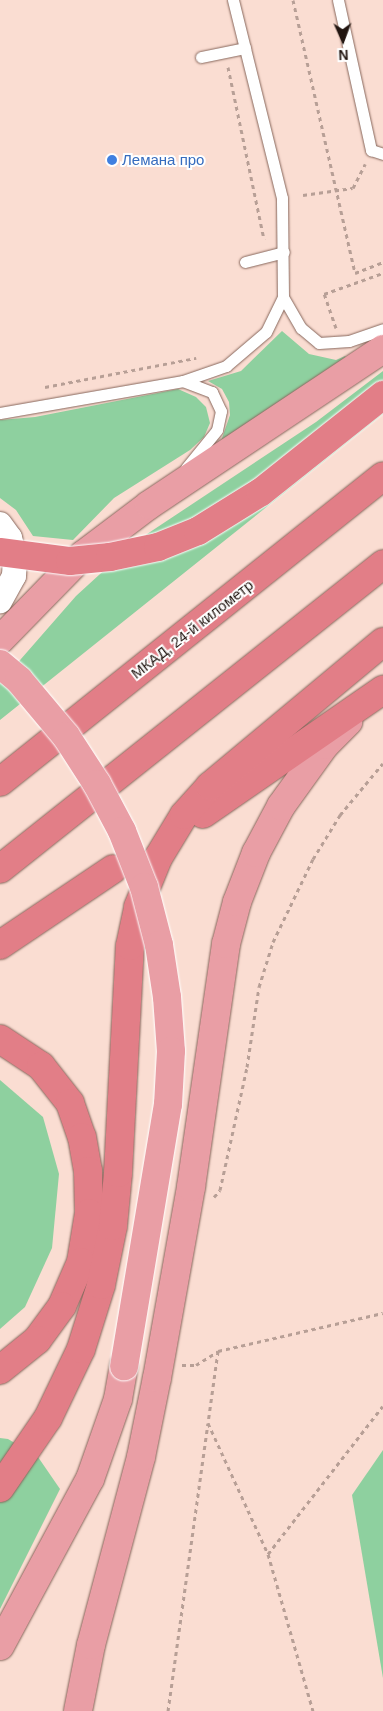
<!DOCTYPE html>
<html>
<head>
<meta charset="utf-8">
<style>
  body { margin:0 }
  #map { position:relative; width:383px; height:1711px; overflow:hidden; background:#faddd2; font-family:Arial,sans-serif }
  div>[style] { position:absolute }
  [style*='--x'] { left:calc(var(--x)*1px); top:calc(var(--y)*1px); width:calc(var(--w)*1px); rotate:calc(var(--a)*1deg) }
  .green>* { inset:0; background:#8ed09f }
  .path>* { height:3px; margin-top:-1.5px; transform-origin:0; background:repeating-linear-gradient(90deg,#b79f96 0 4px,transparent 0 8px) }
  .roads { filter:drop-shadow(0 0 1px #87675c) drop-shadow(0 0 1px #87675c) }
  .service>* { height:11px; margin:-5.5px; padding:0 5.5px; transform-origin:5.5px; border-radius:5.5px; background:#fff }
  .minor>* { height:24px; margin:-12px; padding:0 12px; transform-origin:12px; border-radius:12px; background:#fff }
  .primary>* { height:28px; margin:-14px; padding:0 14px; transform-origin:14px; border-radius:14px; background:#e99ea5 }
  .trunk>* { height:28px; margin:-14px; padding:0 14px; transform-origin:14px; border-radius:14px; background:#e27e87 }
  .bridges { filter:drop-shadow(0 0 1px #fff) drop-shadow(0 0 1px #fff) }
  .primary-bridge>* { height:28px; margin:-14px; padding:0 14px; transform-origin:14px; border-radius:14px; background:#e99ea5 }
  .trunk-bridge>* { height:28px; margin:-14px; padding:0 14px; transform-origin:14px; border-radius:14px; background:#e27e87 }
  .dots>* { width:14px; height:14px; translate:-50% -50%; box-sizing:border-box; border:2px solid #fff; border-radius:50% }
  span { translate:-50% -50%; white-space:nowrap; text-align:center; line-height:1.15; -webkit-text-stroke:4px #fff; paint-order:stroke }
  .shop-label { font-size:15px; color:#366cbe }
  .left { translate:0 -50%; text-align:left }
  .street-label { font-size:15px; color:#221611 }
  .north { position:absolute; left:318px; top:15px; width:50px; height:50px; -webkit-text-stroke:4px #fff; paint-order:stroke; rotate:178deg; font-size:14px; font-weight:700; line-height:20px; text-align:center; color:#221611 }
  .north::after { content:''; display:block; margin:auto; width:18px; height:22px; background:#221611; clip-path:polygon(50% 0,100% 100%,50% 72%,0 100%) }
</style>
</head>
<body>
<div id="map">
  <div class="green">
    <div style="clip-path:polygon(282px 331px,309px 354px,336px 360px,345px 356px,348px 359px,220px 444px,230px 415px,229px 402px,222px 389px,208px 381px,241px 371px)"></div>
    <div style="clip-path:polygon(383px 371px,383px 414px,0 720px,0 683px,76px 596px,135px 542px,316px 422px)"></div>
    <div style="clip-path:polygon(178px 389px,196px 397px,206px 407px,210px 423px,204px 437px,190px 450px,114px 498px,73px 540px,33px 536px,16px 510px,0 498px,0 420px,35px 417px)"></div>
    <div style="clip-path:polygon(0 1080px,43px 1117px,59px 1174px,52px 1248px,25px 1307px,0 1329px)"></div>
    <div style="clip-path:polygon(0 1438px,8px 1439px,38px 1457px,60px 1489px,0 1609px)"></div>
    <div style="clip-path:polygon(383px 1450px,383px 1678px,352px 1495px)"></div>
  </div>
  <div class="path">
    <div style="--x:293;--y:0;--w:280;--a:77.2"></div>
    <div style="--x:355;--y:273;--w:30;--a:-21"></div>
    <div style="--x:228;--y:67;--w:176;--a:78.2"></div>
    <div style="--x:303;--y:195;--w:50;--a:-8"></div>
    <div style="--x:353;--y:188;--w:27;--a:-63"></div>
    <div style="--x:336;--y:328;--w:36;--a:-109"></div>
    <div style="--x:324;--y:294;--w:63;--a:-19.6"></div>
    <div style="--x:45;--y:387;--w:154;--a:-10.9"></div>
    <div style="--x:214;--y:1197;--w:9;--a:-49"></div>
    <div style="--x:220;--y:1190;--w:126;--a:-77.6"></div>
    <div style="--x:247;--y:1067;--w:81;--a:-81.5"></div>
    <div style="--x:259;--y:987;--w:47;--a:-72.7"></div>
    <div style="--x:273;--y:942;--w:92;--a:-64.3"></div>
    <div style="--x:313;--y:859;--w:52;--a:-58.5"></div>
    <div style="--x:340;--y:815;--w:67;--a:-50.4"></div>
    <div style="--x:218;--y:1351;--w:73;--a:97.9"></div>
    <div style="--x:208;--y:1423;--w:144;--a:65.4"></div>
    <div style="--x:268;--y:1554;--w:163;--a:74"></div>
    <div style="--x:182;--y:1365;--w:14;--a:0"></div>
    <div style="--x:196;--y:1365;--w:26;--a:-32"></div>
    <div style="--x:218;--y:1351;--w:169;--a:-13"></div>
    <div style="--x:268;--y:1554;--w:187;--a:-52.2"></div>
    <div style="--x:168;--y:1711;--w:290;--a:-82.1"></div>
  </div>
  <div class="roads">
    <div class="service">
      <div style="--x:338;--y:0;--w:154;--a:77.6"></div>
      <div style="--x:371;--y:150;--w:13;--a:18"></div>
      <div style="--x:201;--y:57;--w:45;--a:-11.6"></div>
      <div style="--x:245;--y:262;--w:40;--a:-14.4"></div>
      <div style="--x:283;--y:297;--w:36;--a:60"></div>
      <div style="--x:301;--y:328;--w:23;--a:40"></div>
      <div style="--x:319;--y:343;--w:30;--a:-4"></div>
      <div style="--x:349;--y:341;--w:36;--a:-19"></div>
      <div style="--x:183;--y:381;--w:31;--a:21"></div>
      <div style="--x:212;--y:392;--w:21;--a:65"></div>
      <div style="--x:221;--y:411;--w:19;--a:102"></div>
      <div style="--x:217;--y:430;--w:49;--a:129.2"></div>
      <div style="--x:0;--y:413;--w:186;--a:-9.9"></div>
      <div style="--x:183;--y:381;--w:46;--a:-19.2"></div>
      <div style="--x:226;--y:366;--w:52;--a:-40.4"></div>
      <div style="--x:266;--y:332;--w:39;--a:-64"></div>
      <div style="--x:283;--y:297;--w:99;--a:-90.6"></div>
      <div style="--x:282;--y:198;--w:204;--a:-103.9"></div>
    </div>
    <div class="minor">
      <div style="--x:0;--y:524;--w:17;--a:54"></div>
      <div style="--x:10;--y:538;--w:20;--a:75"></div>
      <div style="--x:15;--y:557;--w:19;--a:93"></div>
      <div style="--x:14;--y:576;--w:29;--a:119"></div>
    </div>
    <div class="primary">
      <div style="--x:0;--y:640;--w:119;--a:-45.7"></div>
      <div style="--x:83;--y:555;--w:83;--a:-37.1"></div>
      <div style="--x:149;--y:505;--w:281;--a:-33.7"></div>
      <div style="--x:0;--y:1646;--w:190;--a:-61.7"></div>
      <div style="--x:90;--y:1479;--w:85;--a:-70.7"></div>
      <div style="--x:118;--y:1399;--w:34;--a:-80"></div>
      <div style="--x:78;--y:1711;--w:67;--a:-78.9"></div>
      <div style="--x:91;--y:1645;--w:195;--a:-75.1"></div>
      <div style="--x:141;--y:1457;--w:81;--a:-78.6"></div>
      <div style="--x:157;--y:1378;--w:194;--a:-79.9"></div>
      <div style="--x:191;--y:1187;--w:246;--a:-81.8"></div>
      <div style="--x:226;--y:944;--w:43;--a:-75.3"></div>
      <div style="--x:237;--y:902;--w:53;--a:-68.8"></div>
      <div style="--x:256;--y:853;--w:53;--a:-62"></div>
      <div style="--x:281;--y:806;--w:75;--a:-54.2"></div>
      <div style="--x:325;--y:745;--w:33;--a:-45"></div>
    </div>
    <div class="trunk">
      <div style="--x:0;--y:782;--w:490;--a:-38.6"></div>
      <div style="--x:203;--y:814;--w:219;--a:-34.6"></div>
      <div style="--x:0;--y:869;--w:490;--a:-38.5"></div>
      <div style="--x:0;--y:945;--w:136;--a:-33.9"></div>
      <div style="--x:0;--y:1039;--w:49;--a:33.4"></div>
      <div style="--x:41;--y:1066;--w:47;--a:51.9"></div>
      <div style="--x:70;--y:1103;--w:36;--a:71"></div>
      <div style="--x:82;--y:1137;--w:35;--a:80"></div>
      <div style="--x:88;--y:1171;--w:42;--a:88.6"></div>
      <div style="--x:89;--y:1213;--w:50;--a:99.3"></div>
      <div style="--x:81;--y:1262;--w:48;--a:113.4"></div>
      <div style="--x:62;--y:1306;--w:42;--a:126.3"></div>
      <div style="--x:37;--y:1340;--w:48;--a:141"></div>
      <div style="--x:0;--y:1488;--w:85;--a:-55.6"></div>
      <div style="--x:48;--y:1418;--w:76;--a:-64.4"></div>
      <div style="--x:81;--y:1349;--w:67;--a:-72.6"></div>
      <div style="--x:101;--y:1285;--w:60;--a:-78.5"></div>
      <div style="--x:113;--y:1226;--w:53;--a:-84.6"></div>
      <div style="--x:118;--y:1173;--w:227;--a:-87"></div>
      <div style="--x:130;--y:946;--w:40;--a:-78"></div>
      <div style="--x:138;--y:907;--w:53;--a:-67.8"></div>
      <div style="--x:158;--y:858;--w:50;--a:-58.8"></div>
      <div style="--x:184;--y:815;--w:39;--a:-48"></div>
      <div style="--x:210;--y:786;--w:225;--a:-39.8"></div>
    </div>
  </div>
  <div class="bridges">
    <div class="primary-bridge">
      <div style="--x:0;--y:664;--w:25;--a:40"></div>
      <div style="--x:19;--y:680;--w:73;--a:50"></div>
      <div style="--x:66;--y:736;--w:57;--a:57.1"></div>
      <div style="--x:97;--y:784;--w:53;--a:62"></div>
      <div style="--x:122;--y:831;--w:60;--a:68.6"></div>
      <div style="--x:144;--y:887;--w:60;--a:75.5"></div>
      <div style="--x:159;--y:945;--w:53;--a:81.3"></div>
      <div style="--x:167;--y:997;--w:54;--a:85.8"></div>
      <div style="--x:171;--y:1051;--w:53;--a:93.2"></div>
      <div style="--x:168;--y:1104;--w:266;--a:99.5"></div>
    </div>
    <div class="trunk-bridge">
      <div style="--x:0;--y:552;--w:71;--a:7.3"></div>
      <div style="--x:70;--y:561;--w:40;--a:-5.7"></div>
      <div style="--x:110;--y:557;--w:49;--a:-11.8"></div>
      <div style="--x:158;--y:547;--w:43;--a:-21.8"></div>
      <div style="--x:198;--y:531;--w:74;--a:-31.8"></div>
      <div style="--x:261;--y:492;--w:156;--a:-38.5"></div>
    </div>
  </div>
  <div class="dots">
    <div style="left:112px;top:160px;background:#3f7fe0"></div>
  </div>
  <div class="shop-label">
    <span class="left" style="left:122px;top:160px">Лемана про</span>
  </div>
  <div class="street-label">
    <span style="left:192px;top:629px;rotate:-38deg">МКАД, 24-й километр</span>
  </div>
  <div class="north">N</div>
</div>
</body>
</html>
